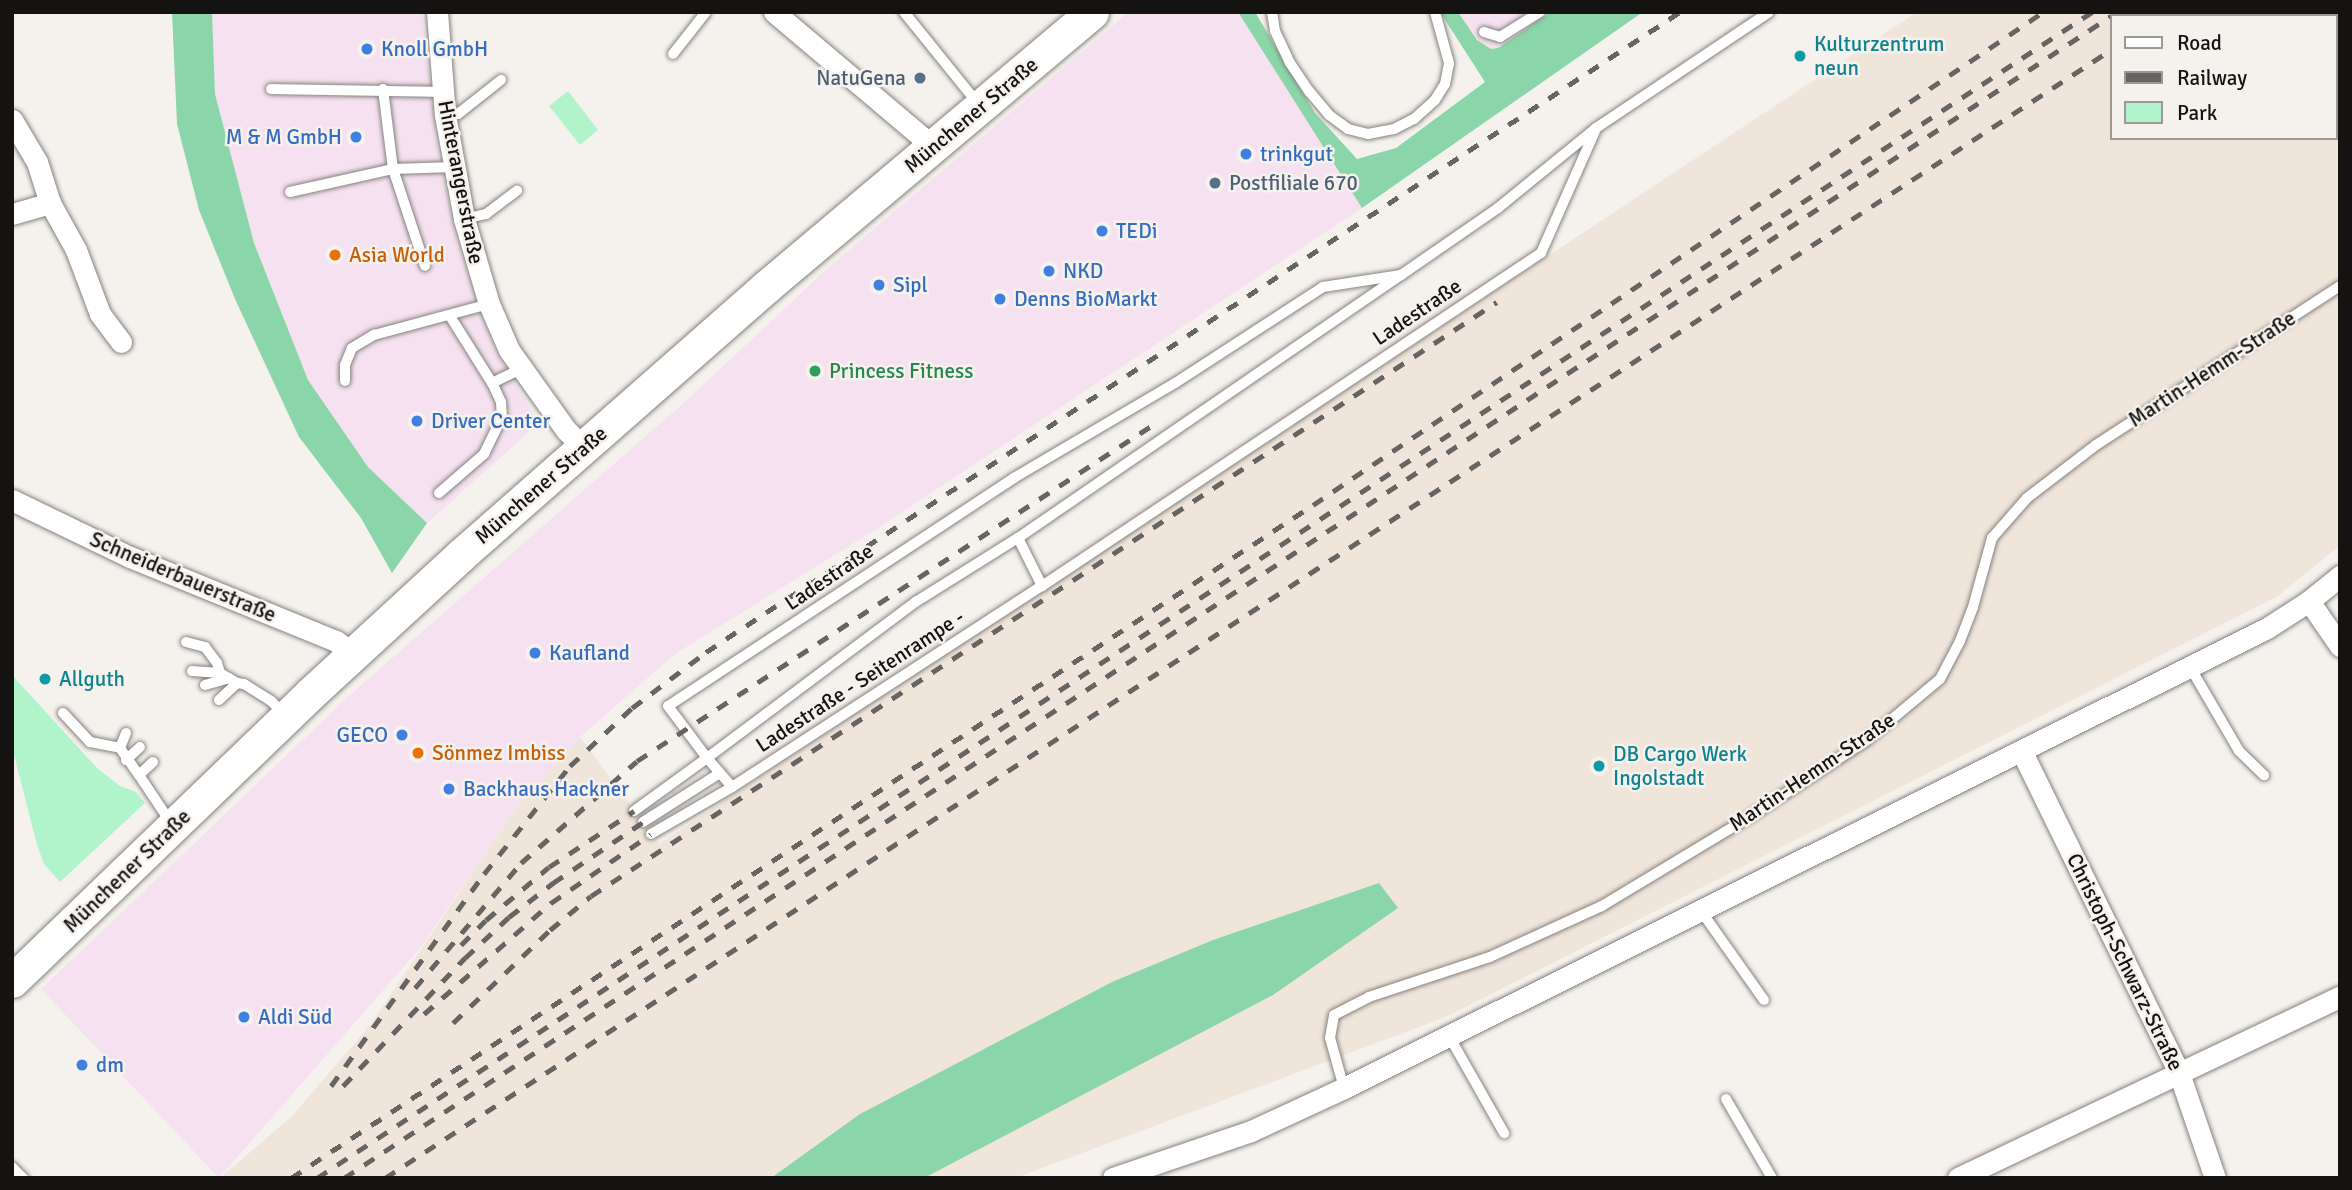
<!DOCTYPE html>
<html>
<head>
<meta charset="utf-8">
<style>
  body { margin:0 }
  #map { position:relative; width:2352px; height:1190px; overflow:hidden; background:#f5f1ed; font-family:Signika,sans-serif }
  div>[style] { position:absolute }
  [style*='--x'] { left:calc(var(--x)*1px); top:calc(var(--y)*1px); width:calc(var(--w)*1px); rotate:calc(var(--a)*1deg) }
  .commercial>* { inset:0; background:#f5e1f0 }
  .built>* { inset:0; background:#f0e5db }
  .green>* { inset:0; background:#b1f4cc }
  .forest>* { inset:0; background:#8ad6aa }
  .roads { filter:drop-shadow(0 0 2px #86827f) drop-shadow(0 0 2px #86827f) }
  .lane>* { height:10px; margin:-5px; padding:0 5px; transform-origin:5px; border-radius:5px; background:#fff }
  .street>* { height:21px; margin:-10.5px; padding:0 10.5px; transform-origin:10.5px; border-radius:10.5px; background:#fff }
  .primary>* { height:33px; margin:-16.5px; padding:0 16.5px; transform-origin:16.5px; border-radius:16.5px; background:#fff }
  .rail>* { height:5px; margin-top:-2.5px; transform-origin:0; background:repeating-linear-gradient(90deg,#676562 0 12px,transparent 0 24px) }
  .dots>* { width:19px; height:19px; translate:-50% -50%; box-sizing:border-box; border:4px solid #f5f1ed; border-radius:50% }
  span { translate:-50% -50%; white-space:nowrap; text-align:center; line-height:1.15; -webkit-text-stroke:5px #f5f1ed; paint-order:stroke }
  .culture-label { font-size:21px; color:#0d838f }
  .left { translate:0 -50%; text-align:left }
  .shop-label { font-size:21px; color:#366cbe }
  .right { translate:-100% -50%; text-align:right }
  .service-label { font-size:21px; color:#4e5e75 }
  .street-label { font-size:21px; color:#141311 }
  .food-label { font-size:21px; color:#c56008 }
  .leisure-label { font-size:21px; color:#27864d }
  .frame { position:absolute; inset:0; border:14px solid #141311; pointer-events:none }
  .legend { position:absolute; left:2110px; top:14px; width:228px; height:126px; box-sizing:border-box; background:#f5f1ed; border:2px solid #9b9895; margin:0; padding:9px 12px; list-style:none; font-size:21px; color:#141311 }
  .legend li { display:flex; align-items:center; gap:14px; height:35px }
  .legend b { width:35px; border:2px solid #9b9895 }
</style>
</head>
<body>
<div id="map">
  <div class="commercial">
    <div style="clip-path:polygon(212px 12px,422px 12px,438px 153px,458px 247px,493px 346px,539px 423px,427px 523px,368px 467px,308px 380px,254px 243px,215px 94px)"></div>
    <div style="clip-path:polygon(1129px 12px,1238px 12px,1362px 208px,872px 532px,675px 654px,580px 737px,512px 814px,421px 947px,219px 1178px,41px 989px,351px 694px,687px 400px,829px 267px)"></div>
    <div style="clip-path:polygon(1458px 12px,1551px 12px,1498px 48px,1491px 49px,1477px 40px)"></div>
  </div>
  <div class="built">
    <div style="clip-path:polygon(evenodd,1917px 12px,2340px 12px,2340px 545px,2278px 596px,1446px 1017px,1015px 1178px,220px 1178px,293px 1115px,371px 1024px,512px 814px,580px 737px,659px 844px,1917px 12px,2112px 16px,2336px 16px,2336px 138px,2112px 138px,2112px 16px)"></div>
  </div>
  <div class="green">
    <div style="clip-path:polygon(568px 91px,598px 130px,580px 145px,549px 106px)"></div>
    <div style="clip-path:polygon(12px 675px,98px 769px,120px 786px,136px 792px,145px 803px,60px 882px,44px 864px,37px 845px,12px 747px)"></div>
  </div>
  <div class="forest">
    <div style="clip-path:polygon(172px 12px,212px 12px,215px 94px,254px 243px,308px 380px,368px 467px,427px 523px,392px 573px,361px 518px,299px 437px,235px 299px,199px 210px,177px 124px)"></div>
    <div style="clip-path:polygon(1238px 12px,1255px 12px,1315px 113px,1357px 159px,1396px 148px,1485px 82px,1440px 12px,1458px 12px,1477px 40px,1491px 49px,1498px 48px,1551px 12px,1640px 14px,1362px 208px)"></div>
    <div style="clip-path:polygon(1379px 883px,1398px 908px,1273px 995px,924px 1178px,771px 1178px,860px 1114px,1112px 982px,1213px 940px)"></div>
  </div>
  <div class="roads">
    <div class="lane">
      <div style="--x:904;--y:12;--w:119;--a:51.1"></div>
      <div style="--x:1272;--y:12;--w:19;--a:81"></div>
      <div style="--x:1275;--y:31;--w:35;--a:65"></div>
      <div style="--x:1290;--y:63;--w:34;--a:56"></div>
      <div style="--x:1309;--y:91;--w:31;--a:50"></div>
      <div style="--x:1329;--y:115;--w:24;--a:36"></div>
      <div style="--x:1348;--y:129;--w:21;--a:14"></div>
      <div style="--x:1368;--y:134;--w:26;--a:-11"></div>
      <div style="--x:1394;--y:129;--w:22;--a:-27"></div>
      <div style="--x:1414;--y:119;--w:28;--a:-42"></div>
      <div style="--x:1435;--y:100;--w:19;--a:-58"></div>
      <div style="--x:1445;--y:84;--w:21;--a:-79"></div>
      <div style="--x:1449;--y:63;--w:53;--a:-105.4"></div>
      <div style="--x:1484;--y:32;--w:17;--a:17"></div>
      <div style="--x:1500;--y:37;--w:47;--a:-32"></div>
      <div style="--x:673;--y:54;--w:53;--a:-51.8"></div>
      <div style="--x:271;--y:89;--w:172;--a:1"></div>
      <div style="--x:383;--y:89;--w:81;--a:82.9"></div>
      <div style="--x:393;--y:169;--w:102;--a:71.7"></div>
      <div style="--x:445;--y:115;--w:13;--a:-4"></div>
      <div style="--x:458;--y:114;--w:55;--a:-38.3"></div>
      <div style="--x:290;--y:192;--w:106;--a:-12.6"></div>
      <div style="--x:393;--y:169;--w:62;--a:-1.8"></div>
      <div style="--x:464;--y:219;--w:23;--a:-13"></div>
      <div style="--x:486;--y:214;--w:39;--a:-37"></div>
      <div style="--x:1401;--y:275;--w:79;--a:171.3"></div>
      <div style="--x:1323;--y:287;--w:176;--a:147"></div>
      <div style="--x:1175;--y:383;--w:187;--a:149.5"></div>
      <div style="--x:1014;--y:478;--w:414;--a:146.6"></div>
      <div style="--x:668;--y:706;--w:65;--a:53.1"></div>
      <div style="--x:707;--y:758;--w:262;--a:-36.8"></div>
      <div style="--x:917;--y:601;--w:119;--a:-32"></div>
      <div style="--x:1018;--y:538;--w:465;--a:-34.5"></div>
      <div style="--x:1401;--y:275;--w:118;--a:-34.6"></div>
      <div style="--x:1498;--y:208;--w:127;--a:-39.2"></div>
      <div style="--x:1596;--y:128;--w:208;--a:-33.8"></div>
      <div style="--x:345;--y:381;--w:16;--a:-90"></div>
      <div style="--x:345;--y:365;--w:18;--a:-68"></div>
      <div style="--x:352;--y:348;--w:26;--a:-31"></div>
      <div style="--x:374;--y:335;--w:119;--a:-15.1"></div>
      <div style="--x:492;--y:383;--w:32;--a:-26"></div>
      <div style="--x:439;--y:493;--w:60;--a:-40.9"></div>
      <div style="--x:484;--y:454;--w:41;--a:-64.1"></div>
      <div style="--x:502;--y:417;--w:15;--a:-94"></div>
      <div style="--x:501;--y:402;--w:21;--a:-115"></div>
      <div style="--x:492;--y:383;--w:79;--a:-122.1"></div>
      <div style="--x:1018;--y:538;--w:54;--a:63.4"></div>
      <div style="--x:1042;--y:586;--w:600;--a:-33.72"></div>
      <div style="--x:1541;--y:253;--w:133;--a:-66.1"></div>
      <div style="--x:186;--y:642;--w:20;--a:15"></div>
      <div style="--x:205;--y:647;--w:20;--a:53"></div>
      <div style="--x:217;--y:663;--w:10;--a:73"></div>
      <div style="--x:2190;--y:667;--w:97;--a:59.7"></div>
      <div style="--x:2239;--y:751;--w:35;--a:44"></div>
      <div style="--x:192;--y:671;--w:28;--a:4"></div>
      <div style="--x:220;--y:673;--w:20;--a:30"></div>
      <div style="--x:205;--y:685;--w:25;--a:-16"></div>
      <div style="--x:219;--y:700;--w:25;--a:-43"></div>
      <div style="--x:237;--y:683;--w:7;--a:8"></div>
      <div style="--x:244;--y:684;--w:32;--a:32"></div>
      <div style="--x:271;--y:701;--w:20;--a:45"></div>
      <div style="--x:63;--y:713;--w:40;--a:47"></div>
      <div style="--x:90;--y:742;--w:31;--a:11"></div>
      <div style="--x:126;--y:733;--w:16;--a:112"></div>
      <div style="--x:120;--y:748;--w:33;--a:55"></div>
      <div style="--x:126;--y:760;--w:19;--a:-43"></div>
      <div style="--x:153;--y:762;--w:19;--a:137"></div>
      <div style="--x:139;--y:775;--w:58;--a:56.3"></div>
      <div style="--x:634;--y:811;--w:90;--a:-36"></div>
      <div style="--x:707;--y:758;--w:38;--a:49"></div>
      <div style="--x:732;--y:787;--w:369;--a:-33"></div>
      <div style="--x:643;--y:822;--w:91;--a:-32.5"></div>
      <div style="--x:651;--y:834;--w:94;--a:-30.1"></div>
      <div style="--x:1701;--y:911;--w:109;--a:54.7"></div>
      <div style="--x:1449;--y:1036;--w:112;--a:60.4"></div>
      <div style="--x:1344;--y:1088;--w:52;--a:-105.6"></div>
      <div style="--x:1330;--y:1038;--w:23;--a:-80"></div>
      <div style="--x:1334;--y:1015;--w:39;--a:-27"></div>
      <div style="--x:1369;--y:997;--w:127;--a:-18.3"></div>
      <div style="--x:1490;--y:957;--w:123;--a:-24.5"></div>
      <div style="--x:1602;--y:906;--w:174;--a:-31.1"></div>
      <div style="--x:1751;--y:816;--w:139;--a:-33.2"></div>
      <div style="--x:1867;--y:740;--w:95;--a:-39.9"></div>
      <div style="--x:1940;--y:679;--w:43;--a:-62.2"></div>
      <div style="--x:1960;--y:641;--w:36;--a:-69"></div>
      <div style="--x:1973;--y:607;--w:72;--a:-74.6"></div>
      <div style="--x:1992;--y:538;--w:53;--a:-48.8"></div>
      <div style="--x:2027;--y:498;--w:87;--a:-37.5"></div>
      <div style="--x:2096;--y:445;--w:291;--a:-33.1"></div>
      <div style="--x:1726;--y:1099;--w:91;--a:59.8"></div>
      <div style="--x:12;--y:1167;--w:16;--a:45"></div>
    </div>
    <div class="street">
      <div style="--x:437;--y:12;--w:103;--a:85.6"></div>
      <div style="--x:445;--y:115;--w:106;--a:79.6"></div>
      <div style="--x:464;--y:219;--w:89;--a:73.6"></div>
      <div style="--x:489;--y:304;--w:50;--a:66.5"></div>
      <div style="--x:509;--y:350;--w:98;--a:54.5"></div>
      <div style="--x:566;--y:430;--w:24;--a:45"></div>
      <div style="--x:774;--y:12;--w:209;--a:40.2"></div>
      <div style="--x:12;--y:120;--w:49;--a:59.2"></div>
      <div style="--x:37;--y:162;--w:43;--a:72.4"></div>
      <div style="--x:50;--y:203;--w:54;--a:61"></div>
      <div style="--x:76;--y:250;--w:68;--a:69.4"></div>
      <div style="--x:100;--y:314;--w:35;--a:53"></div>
      <div style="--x:12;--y:214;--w:40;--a:-16"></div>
      <div style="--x:12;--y:500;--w:131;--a:25.8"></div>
      <div style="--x:130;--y:557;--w:222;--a:22.2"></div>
      <div style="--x:336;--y:641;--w:21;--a:37"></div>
      <div style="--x:2309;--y:601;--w:55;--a:55.4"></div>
      <div style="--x:2022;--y:752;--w:357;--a:63.9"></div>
      <div style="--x:2179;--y:1073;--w:111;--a:71.1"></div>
      <div style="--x:1113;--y:1178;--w:146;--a:-18.8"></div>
      <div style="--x:1251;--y:1131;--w:102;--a:-24.8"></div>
      <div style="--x:1344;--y:1088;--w:1031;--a:-26.49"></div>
      <div style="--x:2267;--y:628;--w:50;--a:-32.7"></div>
      <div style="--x:2309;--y:601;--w:40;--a:-39"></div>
      <div style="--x:1958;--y:1178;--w:423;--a:-25.4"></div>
    </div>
    <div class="primary">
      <div style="--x:12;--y:981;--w:414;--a:-43.9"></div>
      <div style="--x:310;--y:694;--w:205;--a:-42.6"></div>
      <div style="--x:461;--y:555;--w:406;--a:-41.3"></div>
      <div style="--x:766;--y:287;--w:426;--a:-40.1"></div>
    </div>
  </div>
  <div class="rail">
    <div style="--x:2163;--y:16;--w:6;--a:-39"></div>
    <div style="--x:461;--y:945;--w:35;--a:-45"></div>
    <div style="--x:486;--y:920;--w:82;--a:-40.1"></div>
    <div style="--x:549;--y:867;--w:102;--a:-33.4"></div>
    <div style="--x:415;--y:988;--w:164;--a:-49.7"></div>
    <div style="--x:521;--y:863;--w:154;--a:-41.3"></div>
    <div style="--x:637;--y:761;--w:623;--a:-33.08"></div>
    <div style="--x:424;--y:1014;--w:169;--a:-41.2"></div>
    <div style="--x:551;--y:903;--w:121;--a:-34.6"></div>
    <div style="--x:453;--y:1023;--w:134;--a:-43.8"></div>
    <div style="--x:550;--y:930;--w:53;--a:-39.7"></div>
    <div style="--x:591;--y:896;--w:1083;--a:-33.25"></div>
    <div style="--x:331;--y:1086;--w:261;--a:-54.2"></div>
    <div style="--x:484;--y:874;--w:138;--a:-51.5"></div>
    <div style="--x:570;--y:766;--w:85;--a:-43.1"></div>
    <div style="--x:632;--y:708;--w:93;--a:-37.1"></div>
    <div style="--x:706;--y:652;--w:1165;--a:-33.31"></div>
    <div style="--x:343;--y:1086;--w:177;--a:-46.4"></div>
    <div style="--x:465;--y:958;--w:60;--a:-43"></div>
    <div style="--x:509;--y:917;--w:56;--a:-37.7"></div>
    <div style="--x:553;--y:883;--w:109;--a:-34.1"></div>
    <div style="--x:291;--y:1178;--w:1224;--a:-33.37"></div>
    <div style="--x:1313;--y:505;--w:881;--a:-34.03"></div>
    <div style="--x:317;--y:1178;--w:2124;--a:-33.3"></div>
    <div style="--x:344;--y:1178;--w:2122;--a:-33.33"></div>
    <div style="--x:385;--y:1178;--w:2063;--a:-33.17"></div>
  </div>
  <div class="dots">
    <div style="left:367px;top:49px;background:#3f7fe0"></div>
    <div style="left:1800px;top:56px;background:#0f9aa8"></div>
    <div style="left:920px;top:78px;background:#5c6f8a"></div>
    <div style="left:356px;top:137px;background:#3f7fe0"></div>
    <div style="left:1246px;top:154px;background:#3f7fe0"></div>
    <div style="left:1215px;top:183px;background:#5c6f8a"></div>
    <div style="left:1102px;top:231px;background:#3f7fe0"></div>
    <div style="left:335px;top:255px;background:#e8710a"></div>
    <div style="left:1049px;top:271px;background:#3f7fe0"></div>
    <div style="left:879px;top:285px;background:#3f7fe0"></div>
    <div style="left:1000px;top:299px;background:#3f7fe0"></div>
    <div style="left:815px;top:371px;background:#2e9e5b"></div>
    <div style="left:417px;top:421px;background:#3f7fe0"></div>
    <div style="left:535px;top:653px;background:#3f7fe0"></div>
    <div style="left:45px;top:679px;background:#0f9aa8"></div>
    <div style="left:402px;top:735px;background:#3f7fe0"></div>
    <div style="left:418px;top:753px;background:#e8710a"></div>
    <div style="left:1599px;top:766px;background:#0f9aa8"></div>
    <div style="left:449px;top:789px;background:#3f7fe0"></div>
    <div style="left:244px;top:1017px;background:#3f7fe0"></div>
    <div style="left:82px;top:1065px;background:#3f7fe0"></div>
  </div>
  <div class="culture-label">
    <span class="left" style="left:1814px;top:56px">Kulturzentrum<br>neun</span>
    <span class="left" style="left:59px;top:679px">Allguth</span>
    <span class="left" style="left:1613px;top:766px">DB Cargo Werk<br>Ingolstadt</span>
  </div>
  <div class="shop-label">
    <span class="left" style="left:381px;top:49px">Knoll GmbH</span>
    <span class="right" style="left:342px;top:137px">M &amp; M GmbH</span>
    <span class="left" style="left:1260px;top:154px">trinkgut</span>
    <span class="left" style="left:1116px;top:231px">TEDi</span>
    <span class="left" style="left:1063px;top:271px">NKD</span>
    <span class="left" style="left:893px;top:285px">Sipl</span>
    <span class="left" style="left:1014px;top:299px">Denns BioMarkt</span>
    <span class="left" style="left:431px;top:421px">Driver Center</span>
    <span class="left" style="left:549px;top:653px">Kaufland</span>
    <span class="right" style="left:388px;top:735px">GECO</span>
    <span class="left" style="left:463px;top:789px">Backhaus Hackner</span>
    <span class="left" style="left:258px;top:1017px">Aldi Süd</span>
    <span class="left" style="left:96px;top:1065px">dm</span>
  </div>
  <div class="service-label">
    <span class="right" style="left:906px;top:78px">NatuGena</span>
    <span class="left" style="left:1229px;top:183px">Postfiliale 670</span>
  </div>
  <div class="street-label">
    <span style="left:971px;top:115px;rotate:-40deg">Münchener Straße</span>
    <span style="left:461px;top:182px;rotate:79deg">Hinterangerstraße</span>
    <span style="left:1417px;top:312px;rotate:-34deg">Ladestraße</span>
    <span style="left:2212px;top:369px;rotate:-33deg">Martin-Hemm-Straße</span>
    <span style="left:541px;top:485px;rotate:-41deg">Münchener Straße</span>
    <span style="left:183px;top:577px;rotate:23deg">Schneiderbauerstraße</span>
    <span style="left:829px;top:577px;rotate:-34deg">Ladestraße</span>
    <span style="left:860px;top:681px;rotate:-33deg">Ladestraße - Seitenrampe -</span>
    <span style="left:1812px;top:772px;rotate:-34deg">Martin-Hemm-Straße</span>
    <span style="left:127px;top:871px;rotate:-44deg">Münchener Straße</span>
    <span style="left:2125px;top:962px;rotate:64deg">Christoph-Schwarz-Straße</span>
  </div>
  <div class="food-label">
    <span class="left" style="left:349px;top:255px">Asia World</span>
    <span class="left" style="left:432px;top:753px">Sönmez Imbiss</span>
  </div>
  <div class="leisure-label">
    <span class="left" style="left:829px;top:371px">Princess Fitness</span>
  </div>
  <div class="frame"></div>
  <ul class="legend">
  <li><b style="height:9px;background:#fff"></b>Road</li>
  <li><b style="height:9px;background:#676562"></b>Railway</li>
  <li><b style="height:19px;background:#b1f4cc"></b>Park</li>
  </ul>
</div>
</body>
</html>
